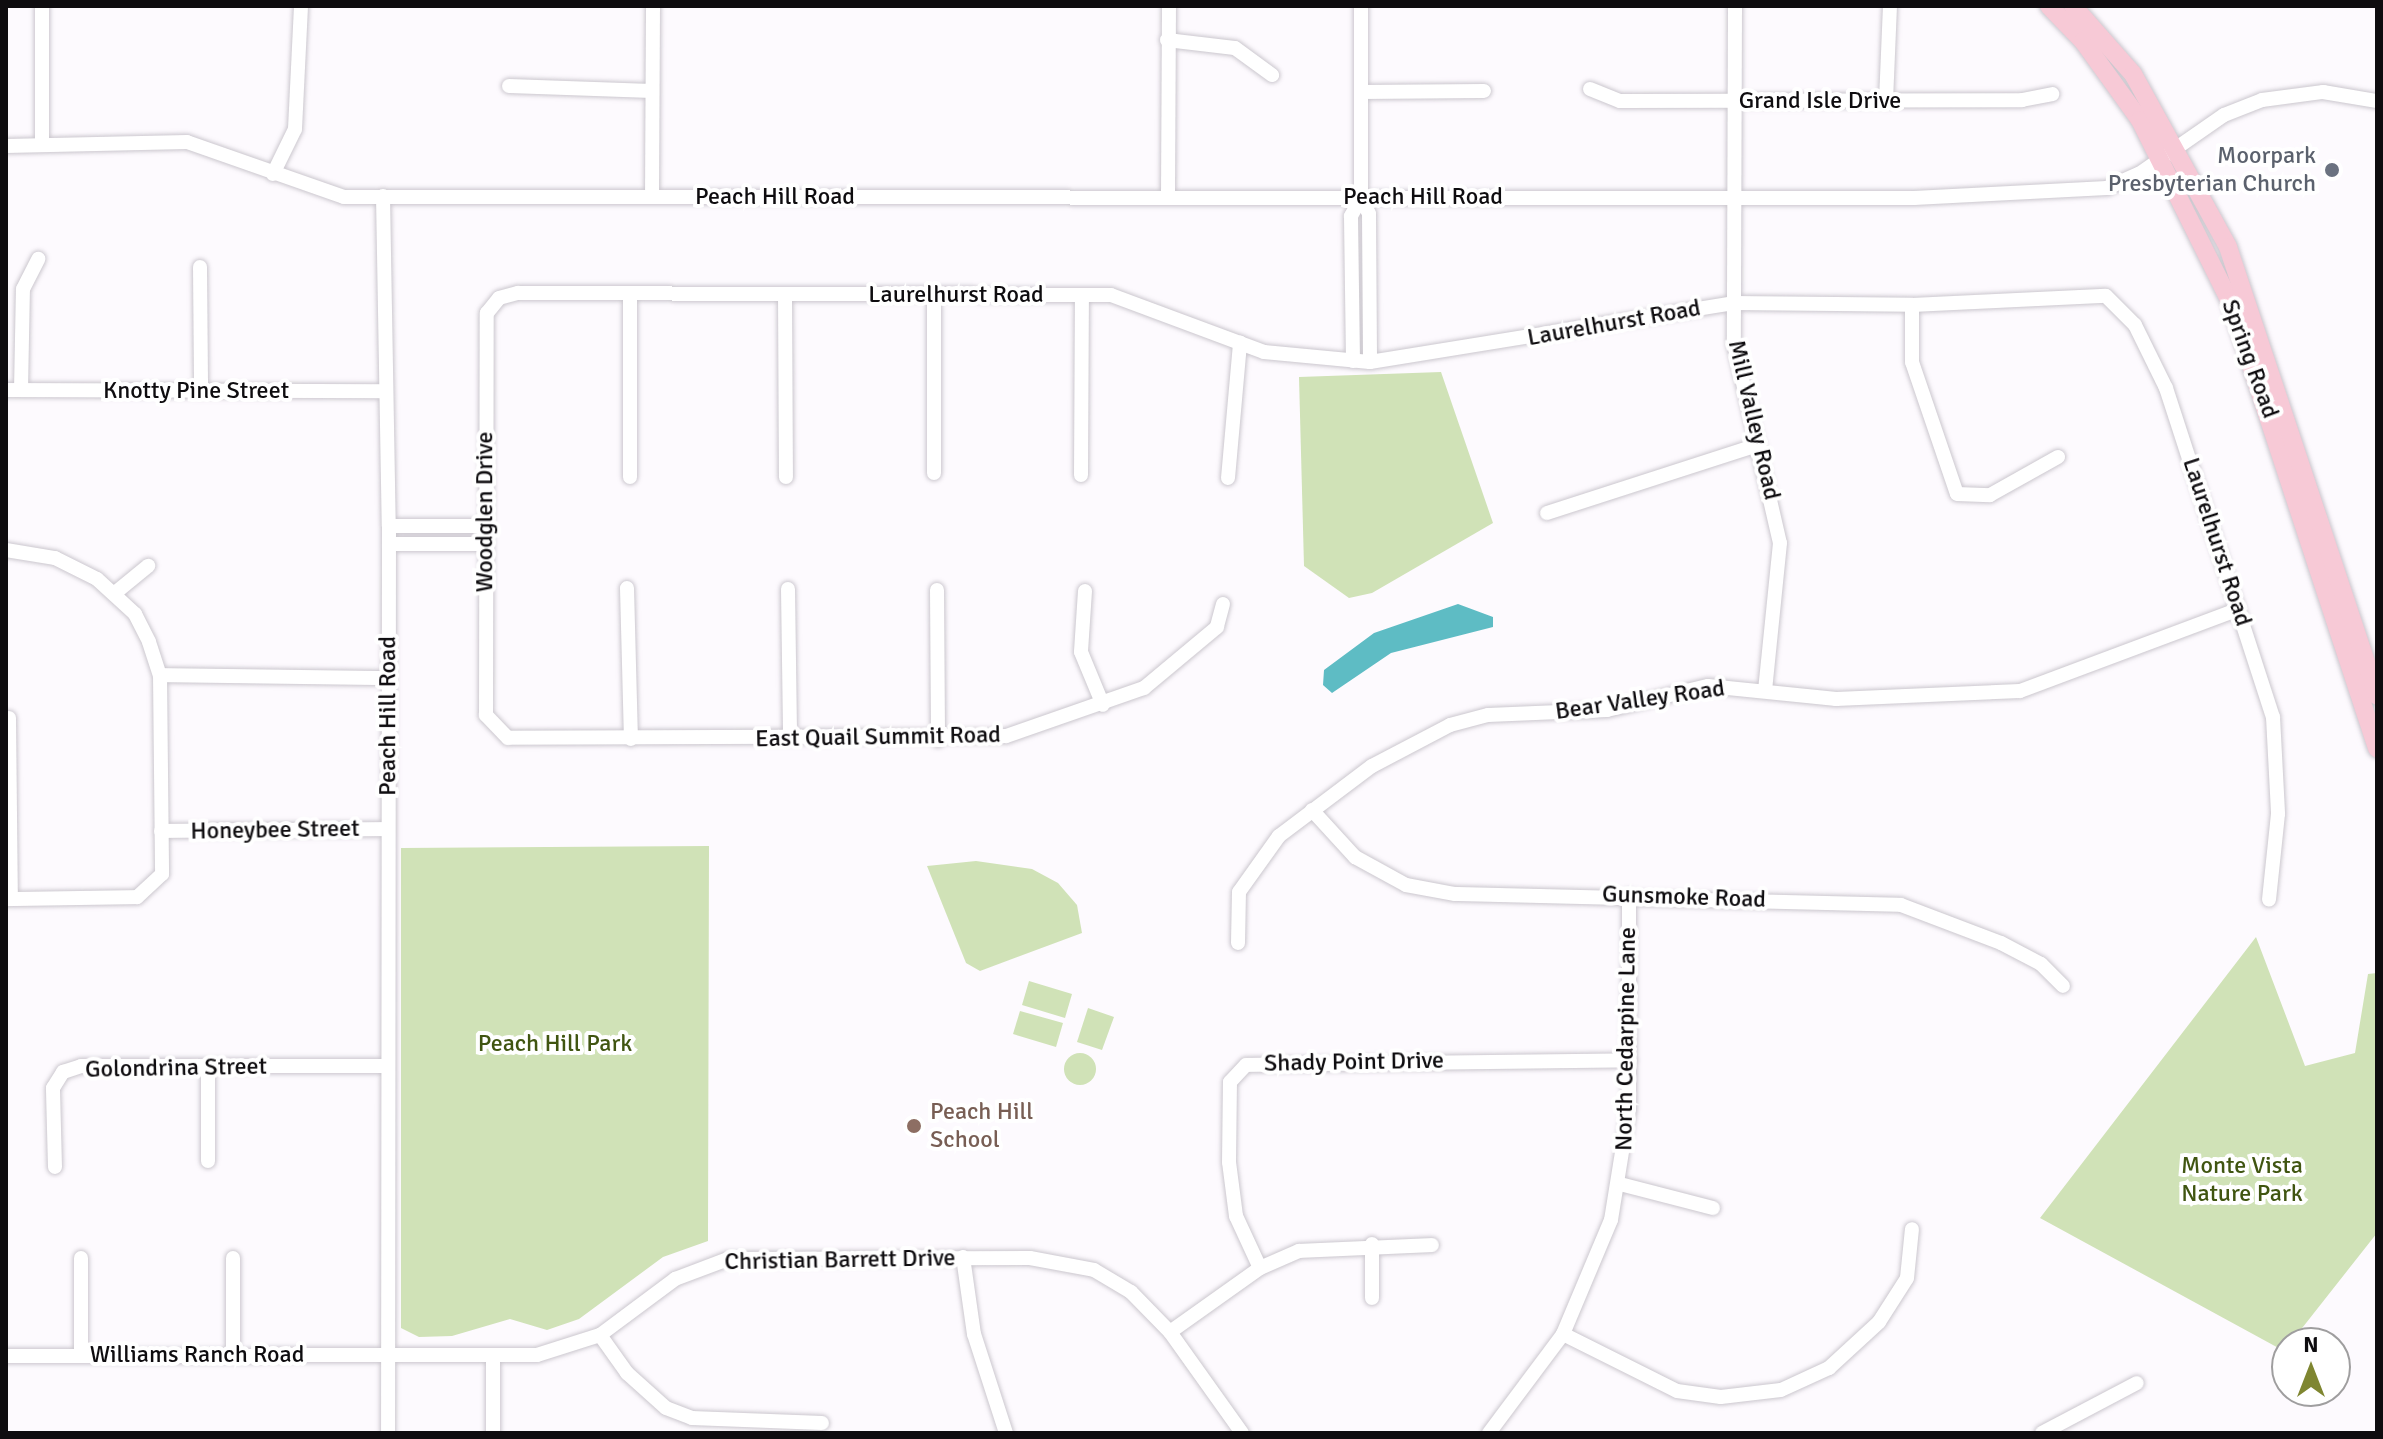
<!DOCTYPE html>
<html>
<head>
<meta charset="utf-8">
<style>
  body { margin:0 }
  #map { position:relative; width:2383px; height:1439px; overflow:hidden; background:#fdfafe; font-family:Signika,sans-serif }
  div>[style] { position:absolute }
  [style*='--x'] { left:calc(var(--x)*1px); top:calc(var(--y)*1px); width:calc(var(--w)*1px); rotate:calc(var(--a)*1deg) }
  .green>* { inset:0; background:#d0e2b7 }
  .round { border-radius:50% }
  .water>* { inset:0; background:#5ebcc4 }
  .roads { filter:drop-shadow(0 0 2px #cbc7ce) drop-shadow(0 0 2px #cbc7ce) }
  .minor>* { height:14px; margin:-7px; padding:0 7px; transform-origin:7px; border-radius:7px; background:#fff }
  .major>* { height:18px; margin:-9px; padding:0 9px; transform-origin:9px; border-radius:9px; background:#f7c9d6 }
  .dots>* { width:22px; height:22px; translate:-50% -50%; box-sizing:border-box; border:4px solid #fff; border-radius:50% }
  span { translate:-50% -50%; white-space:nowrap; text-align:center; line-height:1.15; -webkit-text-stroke:8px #fff; paint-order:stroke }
  .street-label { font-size:24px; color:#0e0c0f }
  .worship-label { font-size:24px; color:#5b616d }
  .right { translate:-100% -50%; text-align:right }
  .park-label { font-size:24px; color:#405511 }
  .education-label { font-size:24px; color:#785e54 }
  .left { translate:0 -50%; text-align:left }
  .frame { position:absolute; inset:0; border:8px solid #0e0c0f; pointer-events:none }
  .north { position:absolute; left:2271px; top:1327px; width:80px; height:80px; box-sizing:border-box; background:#fff; border:2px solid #9f9e9f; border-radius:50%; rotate:0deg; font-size:22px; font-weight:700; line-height:32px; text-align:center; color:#0e0c0f }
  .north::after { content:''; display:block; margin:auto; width:28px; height:36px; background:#7f8631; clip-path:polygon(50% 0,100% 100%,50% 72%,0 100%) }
</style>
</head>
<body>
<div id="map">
  <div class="green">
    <div style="clip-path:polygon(1441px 372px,1493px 523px,1372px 593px,1349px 598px,1304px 566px,1299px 377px)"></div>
    <div style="clip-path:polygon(709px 846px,708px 1241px,663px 1257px,579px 1319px,547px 1330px,510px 1319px,452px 1336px,419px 1337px,401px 1328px,401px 848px)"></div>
    <div style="clip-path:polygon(976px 861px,1032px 869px,1058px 883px,1077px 905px,1082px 933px,980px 971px,966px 963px,927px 866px)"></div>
    <div style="clip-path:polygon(2256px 937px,2305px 1066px,2355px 1053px,2368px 974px,2377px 973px,2377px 1233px,2284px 1351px,2040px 1218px)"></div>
    <div style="clip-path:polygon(1029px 981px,1072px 994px,1065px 1018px,1022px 1005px)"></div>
    <div style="clip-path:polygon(1088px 1008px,1114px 1017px,1102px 1050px,1077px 1042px)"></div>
    <div style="clip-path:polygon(1020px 1011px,1063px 1023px,1056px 1047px,1013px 1034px)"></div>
    <div class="round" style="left:1064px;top:1053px;width:32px;height:32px"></div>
  </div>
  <div class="water">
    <div style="clip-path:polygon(1458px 604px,1493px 617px,1493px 627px,1391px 653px,1332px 693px,1323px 685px,1324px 670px,1374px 633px)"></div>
  </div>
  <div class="roads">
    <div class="minor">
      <div style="--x:42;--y:6;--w:137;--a:90"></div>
      <div style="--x:1361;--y:6;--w:192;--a:90"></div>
      <div style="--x:1361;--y:198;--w:18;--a:63"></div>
      <div style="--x:1369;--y:214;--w:148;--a:89.6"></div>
      <div style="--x:1735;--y:6;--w:338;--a:90.2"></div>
      <div style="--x:1734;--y:344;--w:204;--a:77"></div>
      <div style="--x:1780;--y:543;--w:148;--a:95.8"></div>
      <div style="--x:1167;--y:40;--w:68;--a:6.7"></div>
      <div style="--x:1235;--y:48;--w:46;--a:36.1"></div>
      <div style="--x:509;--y:86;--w:143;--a:2"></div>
      <div style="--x:1590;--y:89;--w:32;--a:22"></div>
      <div style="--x:1620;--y:101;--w:402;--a:-0.1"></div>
      <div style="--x:2022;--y:100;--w:31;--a:-11"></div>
      <div style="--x:1361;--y:92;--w:123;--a:-0.5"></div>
      <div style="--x:1886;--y:101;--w:95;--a:-87.6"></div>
      <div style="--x:6;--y:146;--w:181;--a:-1.3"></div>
      <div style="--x:187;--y:142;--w:166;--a:19.3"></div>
      <div style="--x:344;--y:197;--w:1570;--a:0.04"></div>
      <div style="--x:1914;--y:198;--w:193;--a:-3"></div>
      <div style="--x:2107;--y:188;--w:35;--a:-24"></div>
      <div style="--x:2139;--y:174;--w:103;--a:-34.8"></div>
      <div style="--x:2224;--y:115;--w:41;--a:-21.5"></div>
      <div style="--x:2262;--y:100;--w:62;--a:-7.5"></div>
      <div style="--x:2323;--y:92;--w:55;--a:9.5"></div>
      <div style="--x:273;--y:174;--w:50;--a:-63.9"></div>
      <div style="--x:295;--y:129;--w:123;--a:-87.2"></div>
      <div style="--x:383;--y:196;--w:330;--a:89"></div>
      <div style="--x:389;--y:526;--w:907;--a:90.06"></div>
      <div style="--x:1168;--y:196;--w:190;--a:-89.7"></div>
      <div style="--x:652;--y:197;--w:191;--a:-89.7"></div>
      <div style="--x:200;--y:267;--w:124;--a:89.5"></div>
      <div style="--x:785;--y:294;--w:183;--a:89.7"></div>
      <div style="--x:630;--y:295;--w:182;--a:90"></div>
      <div style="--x:1912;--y:305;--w:57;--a:90"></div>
      <div style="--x:1912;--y:362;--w:139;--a:71.2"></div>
      <div style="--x:1957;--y:494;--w:33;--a:2"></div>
      <div style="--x:1990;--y:495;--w:78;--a:-29.2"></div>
      <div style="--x:1353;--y:361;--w:145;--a:-90.8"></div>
      <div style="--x:1351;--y:216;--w:21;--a:-61"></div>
      <div style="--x:6;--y:390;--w:380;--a:0.2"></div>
      <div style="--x:21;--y:390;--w:101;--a:-88.9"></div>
      <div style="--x:23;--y:289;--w:34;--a:-63"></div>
      <div style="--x:934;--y:473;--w:179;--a:-90"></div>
      <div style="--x:1081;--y:475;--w:180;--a:-89.7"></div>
      <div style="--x:1228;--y:478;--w:136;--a:-84.9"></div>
      <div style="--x:1547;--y:513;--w:222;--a:-17.9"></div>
      <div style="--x:389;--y:526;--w:96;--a:0"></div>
      <div style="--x:389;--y:544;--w:96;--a:0"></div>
      <div style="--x:6;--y:550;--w:50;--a:9.3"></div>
      <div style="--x:55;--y:558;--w:47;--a:26.6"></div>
      <div style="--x:97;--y:579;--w:52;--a:42.6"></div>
      <div style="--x:135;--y:614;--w:31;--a:63"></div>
      <div style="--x:149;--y:642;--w:35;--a:72"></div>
      <div style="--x:160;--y:675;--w:199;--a:89.4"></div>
      <div style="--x:162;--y:874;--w:34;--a:137"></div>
      <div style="--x:137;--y:897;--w:131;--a:179.1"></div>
      <div style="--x:627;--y:588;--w:151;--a:88.5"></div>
      <div style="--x:788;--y:589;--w:149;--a:89.2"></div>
      <div style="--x:937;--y:590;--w:150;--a:89.6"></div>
      <div style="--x:1085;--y:591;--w:61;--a:93.8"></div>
      <div style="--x:1081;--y:652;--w:57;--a:67.5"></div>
      <div style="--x:115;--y:593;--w:43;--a:-39.3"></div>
      <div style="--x:1223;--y:604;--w:24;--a:105"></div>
      <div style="--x:1217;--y:627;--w:95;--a:140.1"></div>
      <div style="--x:1144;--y:688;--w:146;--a:160.8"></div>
      <div style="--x:1006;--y:736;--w:498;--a:179.8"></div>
      <div style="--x:508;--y:738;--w:32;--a:-134"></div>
      <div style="--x:486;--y:715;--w:402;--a:-89.9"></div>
      <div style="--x:487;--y:313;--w:19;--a:-51"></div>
      <div style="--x:499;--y:298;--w:20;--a:-15"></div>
      <div style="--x:518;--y:293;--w:593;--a:0.19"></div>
      <div style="--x:1111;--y:295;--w:163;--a:20.4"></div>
      <div style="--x:1264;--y:352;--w:106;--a:5.4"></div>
      <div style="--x:1370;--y:362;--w:368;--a:-9.2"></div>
      <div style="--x:1733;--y:303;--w:179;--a:0.6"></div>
      <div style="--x:1912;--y:305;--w:194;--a:-2.7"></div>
      <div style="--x:2106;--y:296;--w:41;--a:45"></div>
      <div style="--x:2135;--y:325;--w:70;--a:63.8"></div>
      <div style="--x:2166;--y:388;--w:346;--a:72"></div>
      <div style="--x:2273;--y:717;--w:97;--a:87"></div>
      <div style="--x:2278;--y:814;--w:86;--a:96"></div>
      <div style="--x:160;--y:675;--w:228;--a:0.8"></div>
      <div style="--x:9;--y:718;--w:181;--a:89.4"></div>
      <div style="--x:1312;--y:810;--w:64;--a:47.5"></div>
      <div style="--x:1355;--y:857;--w:58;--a:28.8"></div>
      <div style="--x:1406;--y:885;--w:50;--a:10.4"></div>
      <div style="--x:1455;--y:894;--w:446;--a:1.4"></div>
      <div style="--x:1901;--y:905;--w:107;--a:20.8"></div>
      <div style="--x:2001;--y:943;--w:45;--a:27.7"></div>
      <div style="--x:2041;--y:964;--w:31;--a:45"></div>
      <div style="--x:161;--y:831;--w:227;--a:-0.5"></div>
      <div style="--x:1238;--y:943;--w:51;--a:-88.9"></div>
      <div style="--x:1239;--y:892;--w:69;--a:-54.5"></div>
      <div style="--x:1279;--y:836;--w:116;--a:-37"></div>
      <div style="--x:1372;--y:766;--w:88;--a:-27.7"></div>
      <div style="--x:1450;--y:725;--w:39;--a:-15"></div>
      <div style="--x:1488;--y:715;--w:119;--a:-2.4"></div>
      <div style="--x:1607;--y:710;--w:104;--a:-13.4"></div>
      <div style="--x:1708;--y:686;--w:129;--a:5.8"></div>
      <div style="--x:1836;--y:699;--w:184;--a:-2.5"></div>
      <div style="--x:2020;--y:691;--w:232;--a:-20.5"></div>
      <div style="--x:208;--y:1067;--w:94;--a:90"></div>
      <div style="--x:55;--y:1167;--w:79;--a:-91.5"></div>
      <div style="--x:53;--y:1088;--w:19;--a:-58"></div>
      <div style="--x:63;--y:1072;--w:19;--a:-18"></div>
      <div style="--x:81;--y:1066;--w:306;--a:0"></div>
      <div style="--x:1620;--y:1184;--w:96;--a:14.5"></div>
      <div style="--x:1372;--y:1244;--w:54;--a:90"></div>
      <div style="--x:963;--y:1257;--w:78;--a:81.9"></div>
      <div style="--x:974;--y:1334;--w:104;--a:72.1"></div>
      <div style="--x:81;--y:1258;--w:97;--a:90"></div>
      <div style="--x:233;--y:1258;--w:96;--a:90"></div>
      <div style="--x:1260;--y:1268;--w:57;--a:-114.8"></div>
      <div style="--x:1236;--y:1216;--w:54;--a:-97.4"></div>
      <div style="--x:1229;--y:1162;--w:80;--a:-89.3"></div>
      <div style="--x:1230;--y:1082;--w:23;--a:-47"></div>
      <div style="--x:1246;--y:1065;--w:384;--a:-0.7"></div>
      <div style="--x:1170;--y:1332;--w:110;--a:-35.4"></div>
      <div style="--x:1260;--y:1268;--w:43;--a:-23.6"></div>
      <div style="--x:1299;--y:1251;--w:133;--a:-2.6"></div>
      <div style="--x:1563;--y:1334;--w:127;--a:26.6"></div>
      <div style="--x:1677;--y:1391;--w:44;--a:7.8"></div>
      <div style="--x:1721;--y:1397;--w:60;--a:-6.7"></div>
      <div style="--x:1781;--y:1390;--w:53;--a:-24.6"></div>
      <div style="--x:1829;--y:1368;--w:68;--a:-42.6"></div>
      <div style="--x:1879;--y:1322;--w:52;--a:-57.5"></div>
      <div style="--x:1907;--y:1278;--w:49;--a:-84.2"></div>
      <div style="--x:600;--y:1335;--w:47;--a:54.6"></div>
      <div style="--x:627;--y:1373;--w:52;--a:41.9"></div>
      <div style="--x:666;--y:1408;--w:28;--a:21"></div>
      <div style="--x:692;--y:1418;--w:130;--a:2.2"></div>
      <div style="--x:6;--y:1356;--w:531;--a:-0.11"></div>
      <div style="--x:537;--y:1355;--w:66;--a:-17.6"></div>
      <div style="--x:600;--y:1335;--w:94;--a:-36.7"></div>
      <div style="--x:675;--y:1279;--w:57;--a:-20.7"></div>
      <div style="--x:728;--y:1259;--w:302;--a:-0.2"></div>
      <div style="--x:1030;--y:1258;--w:65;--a:10.6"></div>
      <div style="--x:1094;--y:1270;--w:43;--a:30.7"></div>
      <div style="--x:1131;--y:1292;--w:56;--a:45.7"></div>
      <div style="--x:1170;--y:1332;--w:124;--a:54.5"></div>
      <div style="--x:493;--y:1357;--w:76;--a:90"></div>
      <div style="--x:1489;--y:1433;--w:124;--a:-53.2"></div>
      <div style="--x:1563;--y:1334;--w:124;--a:-67.2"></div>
      <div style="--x:1611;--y:1220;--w:112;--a:-80.8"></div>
      <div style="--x:1629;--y:1109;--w:213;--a:-90"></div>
      <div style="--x:2042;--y:1433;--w:107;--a:-27.8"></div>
    </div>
    <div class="major">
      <div style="--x:2049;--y:6;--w:49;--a:45.8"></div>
      <div style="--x:2083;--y:41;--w:97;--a:54.2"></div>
      <div style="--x:2140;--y:120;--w:202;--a:63.6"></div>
      <div style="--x:2230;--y:301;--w:471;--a:71.8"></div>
      <div style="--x:2073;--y:6;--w:91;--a:48.6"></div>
      <div style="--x:2133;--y:74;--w:197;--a:61.2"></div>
      <div style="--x:2228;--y:247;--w:473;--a:71.6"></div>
    </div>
  </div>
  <div class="dots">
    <div style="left:2332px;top:170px;background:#6b7280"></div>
    <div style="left:914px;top:1126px;background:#8d6e63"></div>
  </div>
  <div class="street-label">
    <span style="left:1820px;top:101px">Grand Isle Drive</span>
    <span style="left:775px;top:197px">Peach Hill Road</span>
    <span style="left:1423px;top:197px">Peach Hill Road</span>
    <span style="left:956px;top:295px">Laurelhurst Road</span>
    <span style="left:1614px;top:323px;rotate:-10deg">Laurelhurst Road</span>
    <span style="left:2250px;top:359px;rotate:70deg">Spring Road</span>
    <span style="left:196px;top:391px">Knotty Pine Street</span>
    <span style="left:1754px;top:420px;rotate:77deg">Mill Valley Road</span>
    <span style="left:485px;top:512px;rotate:-90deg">Woodglen Drive</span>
    <span style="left:2217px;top:542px;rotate:72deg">Laurelhurst Road</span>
    <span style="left:1640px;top:700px;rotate:-8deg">Bear Valley Road</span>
    <span style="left:388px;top:716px;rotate:-90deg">Peach Hill Road</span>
    <span style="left:878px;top:737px;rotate:-1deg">East Quail Summit Road</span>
    <span style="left:275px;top:830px;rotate:-1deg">Honeybee Street</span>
    <span style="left:1684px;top:897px;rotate:2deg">Gunsmoke Road</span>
    <span style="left:1626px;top:1039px;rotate:-89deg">North Cedarpine Lane</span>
    <span style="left:1354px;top:1062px;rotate:-1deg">Shady Point Drive</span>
    <span style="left:176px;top:1068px;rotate:-1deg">Golondrina Street</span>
    <span style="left:840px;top:1260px;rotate:-1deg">Christian Barrett Drive</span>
    <span style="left:197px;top:1355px">Williams Ranch Road</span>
  </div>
  <div class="worship-label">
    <span class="right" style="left:2316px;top:170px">Moorpark<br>Presbyterian Church</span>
  </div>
  <div class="park-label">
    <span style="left:555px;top:1044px">Peach Hill Park</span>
    <span style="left:2242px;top:1180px">Monte Vista<br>Nature Park</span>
  </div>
  <div class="education-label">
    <span class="left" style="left:930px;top:1126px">Peach Hill<br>School</span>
  </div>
  <div class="frame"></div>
  <div class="north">N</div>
</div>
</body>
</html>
